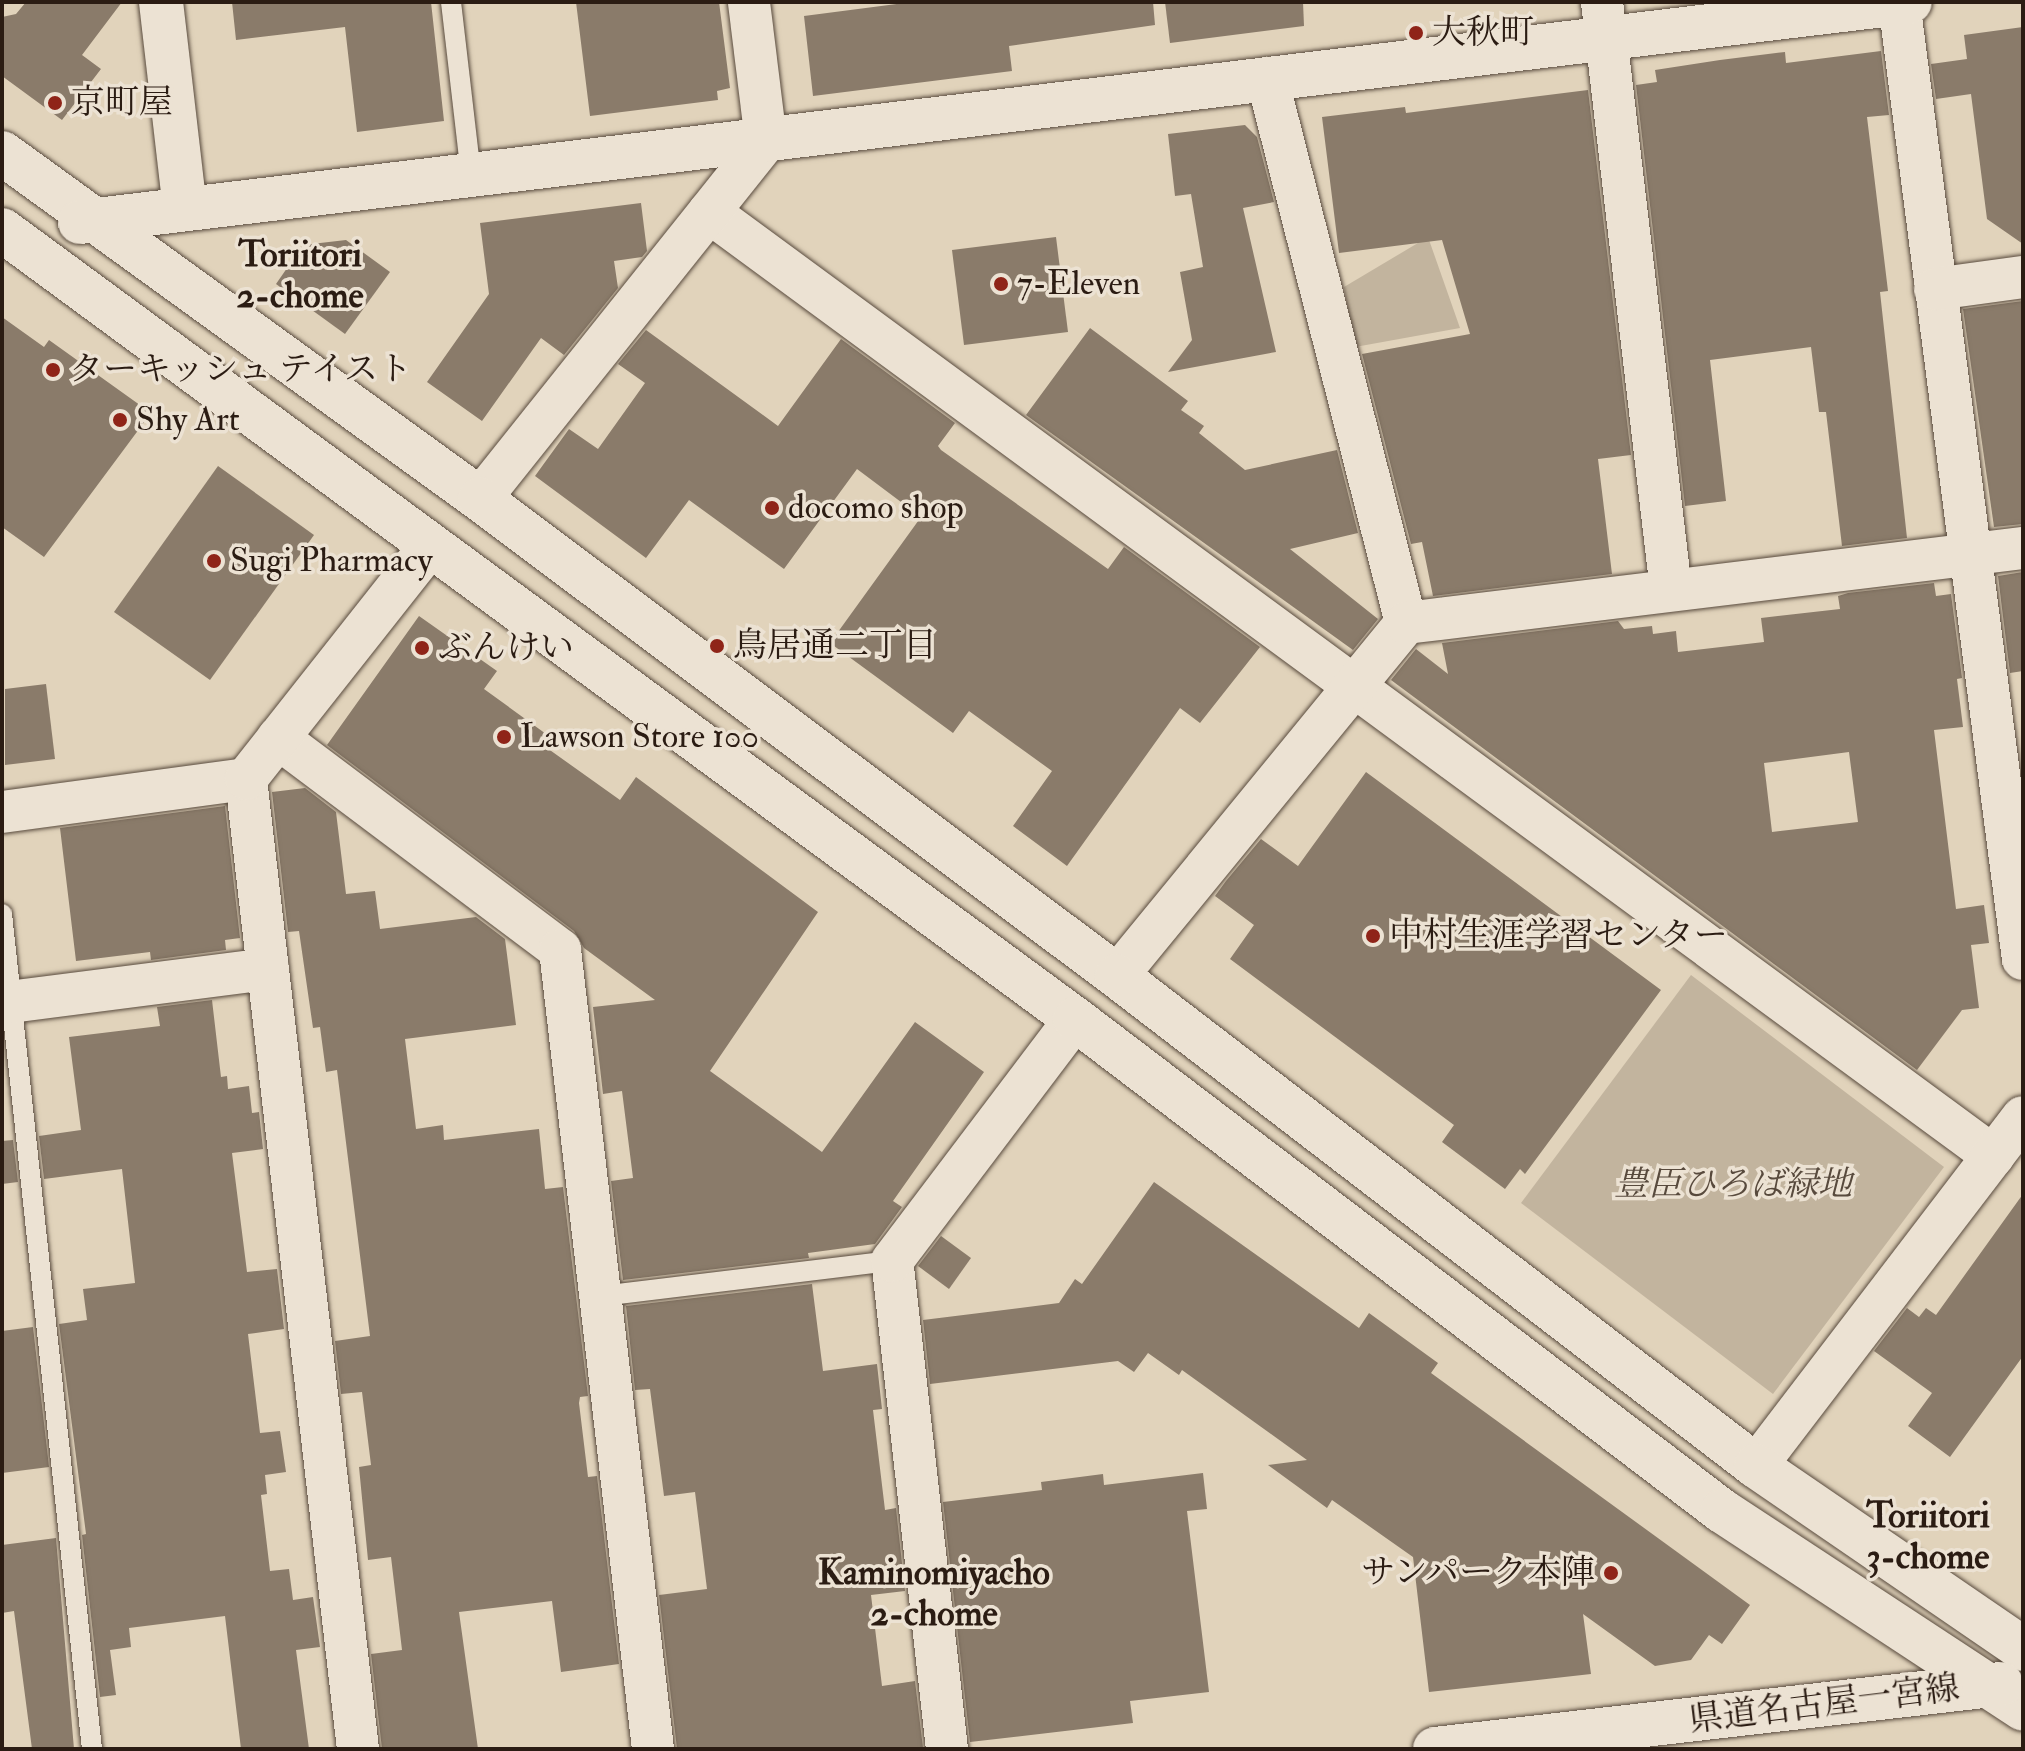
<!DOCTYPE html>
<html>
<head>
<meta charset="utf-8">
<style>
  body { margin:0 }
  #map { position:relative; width:2025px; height:1751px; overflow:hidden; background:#e1d3bb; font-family:"IM FELL Double Pica","Noto Serif JP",serif }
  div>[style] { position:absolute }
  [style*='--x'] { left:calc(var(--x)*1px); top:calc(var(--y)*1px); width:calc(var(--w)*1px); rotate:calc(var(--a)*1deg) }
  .green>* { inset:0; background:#c2b49e }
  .building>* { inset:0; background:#8a7b6a }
  .roads { filter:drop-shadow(0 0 2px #584a3d) drop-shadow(0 0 2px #584a3d) }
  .lane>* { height:20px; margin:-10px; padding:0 10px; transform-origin:10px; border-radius:10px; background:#ece2d3 }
  .street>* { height:42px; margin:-21px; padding:0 21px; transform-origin:21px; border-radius:21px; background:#ece2d3 }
  .secondary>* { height:44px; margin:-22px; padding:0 22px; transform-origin:22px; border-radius:22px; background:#ece2d3 }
  .dots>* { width:22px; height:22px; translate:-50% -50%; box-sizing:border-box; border:4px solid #ece2d3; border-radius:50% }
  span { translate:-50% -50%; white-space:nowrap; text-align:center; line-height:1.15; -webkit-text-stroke:7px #ece2d3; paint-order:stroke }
  .poi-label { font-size:34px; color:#2b1c13 }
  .left { translate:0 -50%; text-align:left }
  .right { translate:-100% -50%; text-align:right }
  .park-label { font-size:34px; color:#584a3d; font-style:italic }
  .street-label { font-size:34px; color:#2b1c13 }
  .neighbourhood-label { font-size:36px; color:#2b1c13; font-weight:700 }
  .frame { position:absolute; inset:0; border:4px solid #2b1c13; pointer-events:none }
</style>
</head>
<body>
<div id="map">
  <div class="green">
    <div style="clip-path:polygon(1428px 237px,1460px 328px,1355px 347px,1344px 287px)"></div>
    <div style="clip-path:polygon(1691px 975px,1944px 1167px,1773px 1394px,1521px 1203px)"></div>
  </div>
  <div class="building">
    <div style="clip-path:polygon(26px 2px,122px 2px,82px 55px,101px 69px,62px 120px,2px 76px,2px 17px,16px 14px)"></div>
    <div style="clip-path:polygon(232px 2px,431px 2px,444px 121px,357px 132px,345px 27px,236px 40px)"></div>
    <div style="clip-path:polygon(576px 2px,719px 2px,730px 88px,717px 91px,718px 100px,590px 116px)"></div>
    <div style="clip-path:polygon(912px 2px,1153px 2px,1155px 25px,1009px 46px,1012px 71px,813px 96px,804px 16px)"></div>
    <div style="clip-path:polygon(1165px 2px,1303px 2px,1304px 26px,1170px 43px)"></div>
    <div style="clip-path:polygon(2023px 27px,2023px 244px,1987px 219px,1971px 94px,1936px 99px,1931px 64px,1967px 59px,1964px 35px)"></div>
    <div style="clip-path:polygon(1881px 51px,1889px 115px,1867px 117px,1888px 291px,1880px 292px,1907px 538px,1842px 546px,1826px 412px,1819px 412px,1811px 347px,1710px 360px,1726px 501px,1685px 506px,1636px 85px,1657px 82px,1655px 70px,1720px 60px,1785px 52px,1786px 63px)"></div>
    <div style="clip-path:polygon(1588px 90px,1631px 455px,1598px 459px,1612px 574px,1433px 596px,1422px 542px,1411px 544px,1362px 354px,1470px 334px,1442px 240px,1339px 253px,1322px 117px,1405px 107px,1406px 113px)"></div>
    <div style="clip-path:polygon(1245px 125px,1257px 137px,1274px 202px,1243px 208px,1276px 352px,1168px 372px,1192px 340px,1180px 272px,1203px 267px,1191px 194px,1175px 196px,1168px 134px)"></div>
    <div style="clip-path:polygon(641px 203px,647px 251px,642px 257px,614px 261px,618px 288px,564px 355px,541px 338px,482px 421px,427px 382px,489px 294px,480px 223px)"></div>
    <div style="clip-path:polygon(1056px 237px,1068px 332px,964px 345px,952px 250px)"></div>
    <div style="clip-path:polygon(346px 240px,390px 272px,345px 334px,276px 284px,303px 245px)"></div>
    <div style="clip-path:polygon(2023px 301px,2023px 524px,1994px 527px,1963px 309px)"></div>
    <div style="clip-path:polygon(2px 317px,44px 347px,49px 340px,151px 413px,44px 557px,2px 527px)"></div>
    <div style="clip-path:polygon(1090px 328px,1188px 401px,1181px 410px,1204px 426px,1199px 433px,1245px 470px,1337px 450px,1358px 533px,1290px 549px,1378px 619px,1353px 650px,1026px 415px)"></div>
    <div style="clip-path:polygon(646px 330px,778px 426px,841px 339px,955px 423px,938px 446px,941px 450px,1108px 569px,1124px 547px,1260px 647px,1200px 723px,1180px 708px,1067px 866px,1013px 826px,1052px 771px,969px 711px,953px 733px,830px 643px,921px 517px,857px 469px,784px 569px,689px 500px,646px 558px,535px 476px,569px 429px,598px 449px,645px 383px,618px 364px)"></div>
    <div style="clip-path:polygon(218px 466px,314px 535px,210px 680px,114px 612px)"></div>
    <div style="clip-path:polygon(2023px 572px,2023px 671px,2010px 673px,1998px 576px)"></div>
    <div style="clip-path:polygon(evenodd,1934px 583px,1936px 596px,1951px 594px,1962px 678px,1957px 679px,1963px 727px,1934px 730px,1956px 909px,1984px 905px,1989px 943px,1971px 945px,1979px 1008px,1962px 1010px,1917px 1070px,1391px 680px,1416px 649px,1448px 674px,1442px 643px,1618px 621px,1624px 629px,1652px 626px,1653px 634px,1676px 631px,1678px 652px,1764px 642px,1761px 618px,1840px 609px,1838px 596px,1848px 593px,1934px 583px,1849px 752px,1858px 822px,1772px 832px,1764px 763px,1849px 752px)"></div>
    <div style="clip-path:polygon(419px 616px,497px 671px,484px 689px,553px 739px,547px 748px,620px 800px,636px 777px,818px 912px,710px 1071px,822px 1152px,915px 1022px,984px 1072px,893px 1201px,902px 1207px,875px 1244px,808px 1253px,809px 1258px,623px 1280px,611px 1181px,633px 1178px,622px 1091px,603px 1094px,593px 1007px,655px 1000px,584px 948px,574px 931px,327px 745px)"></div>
    <div style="clip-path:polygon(46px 684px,55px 759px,5px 765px,5px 689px)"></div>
    <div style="clip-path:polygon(1366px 772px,1661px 990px,1525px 1174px,1520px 1169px,1505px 1189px,1442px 1142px,1454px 1125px,1230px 959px,1254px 925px,1215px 896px,1226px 881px,1261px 839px,1298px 866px)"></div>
    <div style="clip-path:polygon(305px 788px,336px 812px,346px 894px,375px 891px,380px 929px,476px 917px,505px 939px,516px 1025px,405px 1039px,416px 1129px,443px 1125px,444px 1140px,539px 1129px,545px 1189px,563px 1187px,588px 1396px,580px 1397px,579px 1403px,588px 1477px,597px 1476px,619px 1664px,561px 1672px,552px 1601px,459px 1612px,478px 1749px,382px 1749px,371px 1654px,402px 1650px,391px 1557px,368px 1560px,359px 1467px,371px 1465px,362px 1392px,341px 1394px,335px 1341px,370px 1336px,337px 1070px,326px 1072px,320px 1027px,313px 1028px,299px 931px,288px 932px,272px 792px)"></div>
    <div style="clip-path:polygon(225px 806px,240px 938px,225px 940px,226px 950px,151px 960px,150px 952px,76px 961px,60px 828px)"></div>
    <div style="clip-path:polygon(212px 1000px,221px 1077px,227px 1076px,228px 1089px,249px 1086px,252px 1113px,259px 1112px,263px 1149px,232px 1153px,247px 1272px,277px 1269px,284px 1329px,248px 1334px,260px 1433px,280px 1431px,286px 1472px,265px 1475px,267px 1494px,261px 1495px,270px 1571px,289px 1569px,293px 1600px,313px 1597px,320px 1647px,296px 1650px,309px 1749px,241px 1749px,225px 1616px,129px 1628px,131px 1647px,110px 1650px,116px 1695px,100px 1697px,82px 1535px,86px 1534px,59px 1324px,87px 1320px,83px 1289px,135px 1283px,122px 1169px,44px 1179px,39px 1136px,81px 1130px,69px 1037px,160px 1026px,157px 1007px)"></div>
    <div style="clip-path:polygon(13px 1140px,18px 1182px,2px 1184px,2px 1141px)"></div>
    <div style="clip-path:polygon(1154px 1182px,1359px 1328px,1369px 1313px,1438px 1363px,1431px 1373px,1750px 1605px,1722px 1644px,1709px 1635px,1691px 1660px,1655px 1666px,1583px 1614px,1591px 1674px,1429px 1692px,1413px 1557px,1332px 1500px,1327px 1508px,1268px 1465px,1307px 1460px,1182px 1370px,1179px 1375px,1148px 1353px,1134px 1372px,1118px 1361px,930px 1384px,923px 1320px,1059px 1303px,1075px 1279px,1082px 1284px)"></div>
    <div style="clip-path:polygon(2023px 1194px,2023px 1356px,1950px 1457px,1908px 1426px,1932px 1393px,1874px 1351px,1907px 1308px,1919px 1317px,1926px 1308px,1936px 1315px)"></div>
    <div style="clip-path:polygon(941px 1236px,971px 1258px,949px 1289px,918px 1266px)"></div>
    <div style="clip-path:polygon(812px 1284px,823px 1371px,877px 1364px,882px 1409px,873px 1410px,885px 1510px,896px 1508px,905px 1591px,871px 1595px,882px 1686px,915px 1681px,923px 1748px,677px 1749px,659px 1595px,707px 1589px,695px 1492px,664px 1496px,650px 1389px,635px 1390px,626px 1306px)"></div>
    <div style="clip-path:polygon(33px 1327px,49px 1467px,2px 1473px,2px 1331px)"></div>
    <div style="clip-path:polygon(1203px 1473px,1207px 1509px,1187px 1511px,1209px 1692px,1130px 1701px,1133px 1723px,970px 1742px,943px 1502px,1042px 1490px,1041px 1482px,1103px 1474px,1104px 1485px)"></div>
    <div style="clip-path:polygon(56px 1538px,74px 1749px,32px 1749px,14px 1611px,2px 1613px,2px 1545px)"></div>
  </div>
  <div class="roads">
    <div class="lane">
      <div style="--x:451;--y:2;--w:175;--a:83.4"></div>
      <div style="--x:2;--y:914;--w:840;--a:83.85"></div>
      <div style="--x:601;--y:1296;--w:293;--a:-6.9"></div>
    </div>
    <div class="street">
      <div style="--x:1602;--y:2;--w:592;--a:83.31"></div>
      <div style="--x:1899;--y:2;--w:965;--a:82.62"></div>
      <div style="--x:1267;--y:78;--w:562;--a:75.69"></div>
      <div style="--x:709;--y:212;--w:1594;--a:36.32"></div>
      <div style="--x:1935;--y:289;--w:89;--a:-7.8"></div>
      <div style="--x:480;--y:499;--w:458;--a:-51.4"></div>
      <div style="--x:766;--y:141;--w:140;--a:-97"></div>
      <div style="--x:278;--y:738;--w:353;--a:36.9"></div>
      <div style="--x:560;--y:950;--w:804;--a:83.36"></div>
      <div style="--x:2;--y:812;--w:246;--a:-7.7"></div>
      <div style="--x:1117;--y:976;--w:456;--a:-50.7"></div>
      <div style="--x:1406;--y:623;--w:622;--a:-6.93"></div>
      <div style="--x:2;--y:1003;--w:268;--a:-7.3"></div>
      <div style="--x:1756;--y:1466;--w:439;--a:-52.6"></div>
      <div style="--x:358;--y:1749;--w:976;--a:-96.59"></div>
      <div style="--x:246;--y:779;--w:295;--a:-51.7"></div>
      <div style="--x:947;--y:1749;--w:491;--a:-96.4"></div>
      <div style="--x:892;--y:1261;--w:303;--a:-52.9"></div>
    </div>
    <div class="secondary">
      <div style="--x:161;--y:2;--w:208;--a:83.4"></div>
      <div style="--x:2;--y:153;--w:590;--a:35.9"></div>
      <div style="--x:480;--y:499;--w:796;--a:36.83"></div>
      <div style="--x:1117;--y:976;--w:805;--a:37.48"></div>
      <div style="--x:1756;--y:1466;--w:324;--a:34.4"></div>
      <div style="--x:80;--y:222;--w:1843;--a:-6.86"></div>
      <div style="--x:2;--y:230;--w:1332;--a:36.33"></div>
      <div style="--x:1075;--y:1019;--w:813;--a:37.25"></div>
      <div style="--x:1722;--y:1511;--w:360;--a:33.3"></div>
      <div style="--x:1435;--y:1749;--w:570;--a:-6.55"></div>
    </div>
  </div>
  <div class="dots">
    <div style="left:1416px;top:33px;background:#8f2418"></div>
    <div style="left:55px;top:103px;background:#8f2418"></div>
    <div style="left:1001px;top:284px;background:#8f2418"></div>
    <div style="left:53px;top:370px;background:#8f2418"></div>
    <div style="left:120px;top:420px;background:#8f2418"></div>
    <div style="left:772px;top:508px;background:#8f2418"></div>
    <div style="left:214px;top:561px;background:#8f2418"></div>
    <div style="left:717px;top:646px;background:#8f2418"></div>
    <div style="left:422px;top:648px;background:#8f2418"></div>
    <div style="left:504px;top:737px;background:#8f2418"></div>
    <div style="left:1373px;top:936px;background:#8f2418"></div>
    <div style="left:1611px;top:1573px;background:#8f2418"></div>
  </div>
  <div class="poi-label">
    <span class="left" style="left:1432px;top:33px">大秋町</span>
    <span class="left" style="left:71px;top:103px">京町屋</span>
    <span class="left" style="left:1017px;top:284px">7-Eleven</span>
    <span class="left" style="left:69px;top:370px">ターキッシュ テイスト</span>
    <span class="left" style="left:136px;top:420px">Shy Art</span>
    <span class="left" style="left:788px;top:508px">docomo shop</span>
    <span class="left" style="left:230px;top:561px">Sugi Pharmacy</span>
    <span class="left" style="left:733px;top:646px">鳥居通二丁目</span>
    <span class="left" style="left:438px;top:648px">ぶんけい</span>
    <span class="left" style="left:520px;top:737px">Lawson Store 100</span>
    <span class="left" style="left:1389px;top:936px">中村生涯学習センター</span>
    <span class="right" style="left:1595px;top:1573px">サンパーク本陣</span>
  </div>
  <div class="park-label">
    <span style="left:1733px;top:1185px">豊臣ひろば緑地</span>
  </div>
  <div class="street-label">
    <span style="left:1824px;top:1704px;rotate:-7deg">県道名古屋一宮線</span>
  </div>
  <div class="neighbourhood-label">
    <span style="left:300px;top:275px">Toriitori<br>2-chome</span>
    <span style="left:1928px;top:1536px">Toriitori<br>3-chome</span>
    <span style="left:934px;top:1593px">Kaminomiyacho<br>2-chome</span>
  </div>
  <div class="frame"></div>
</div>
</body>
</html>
